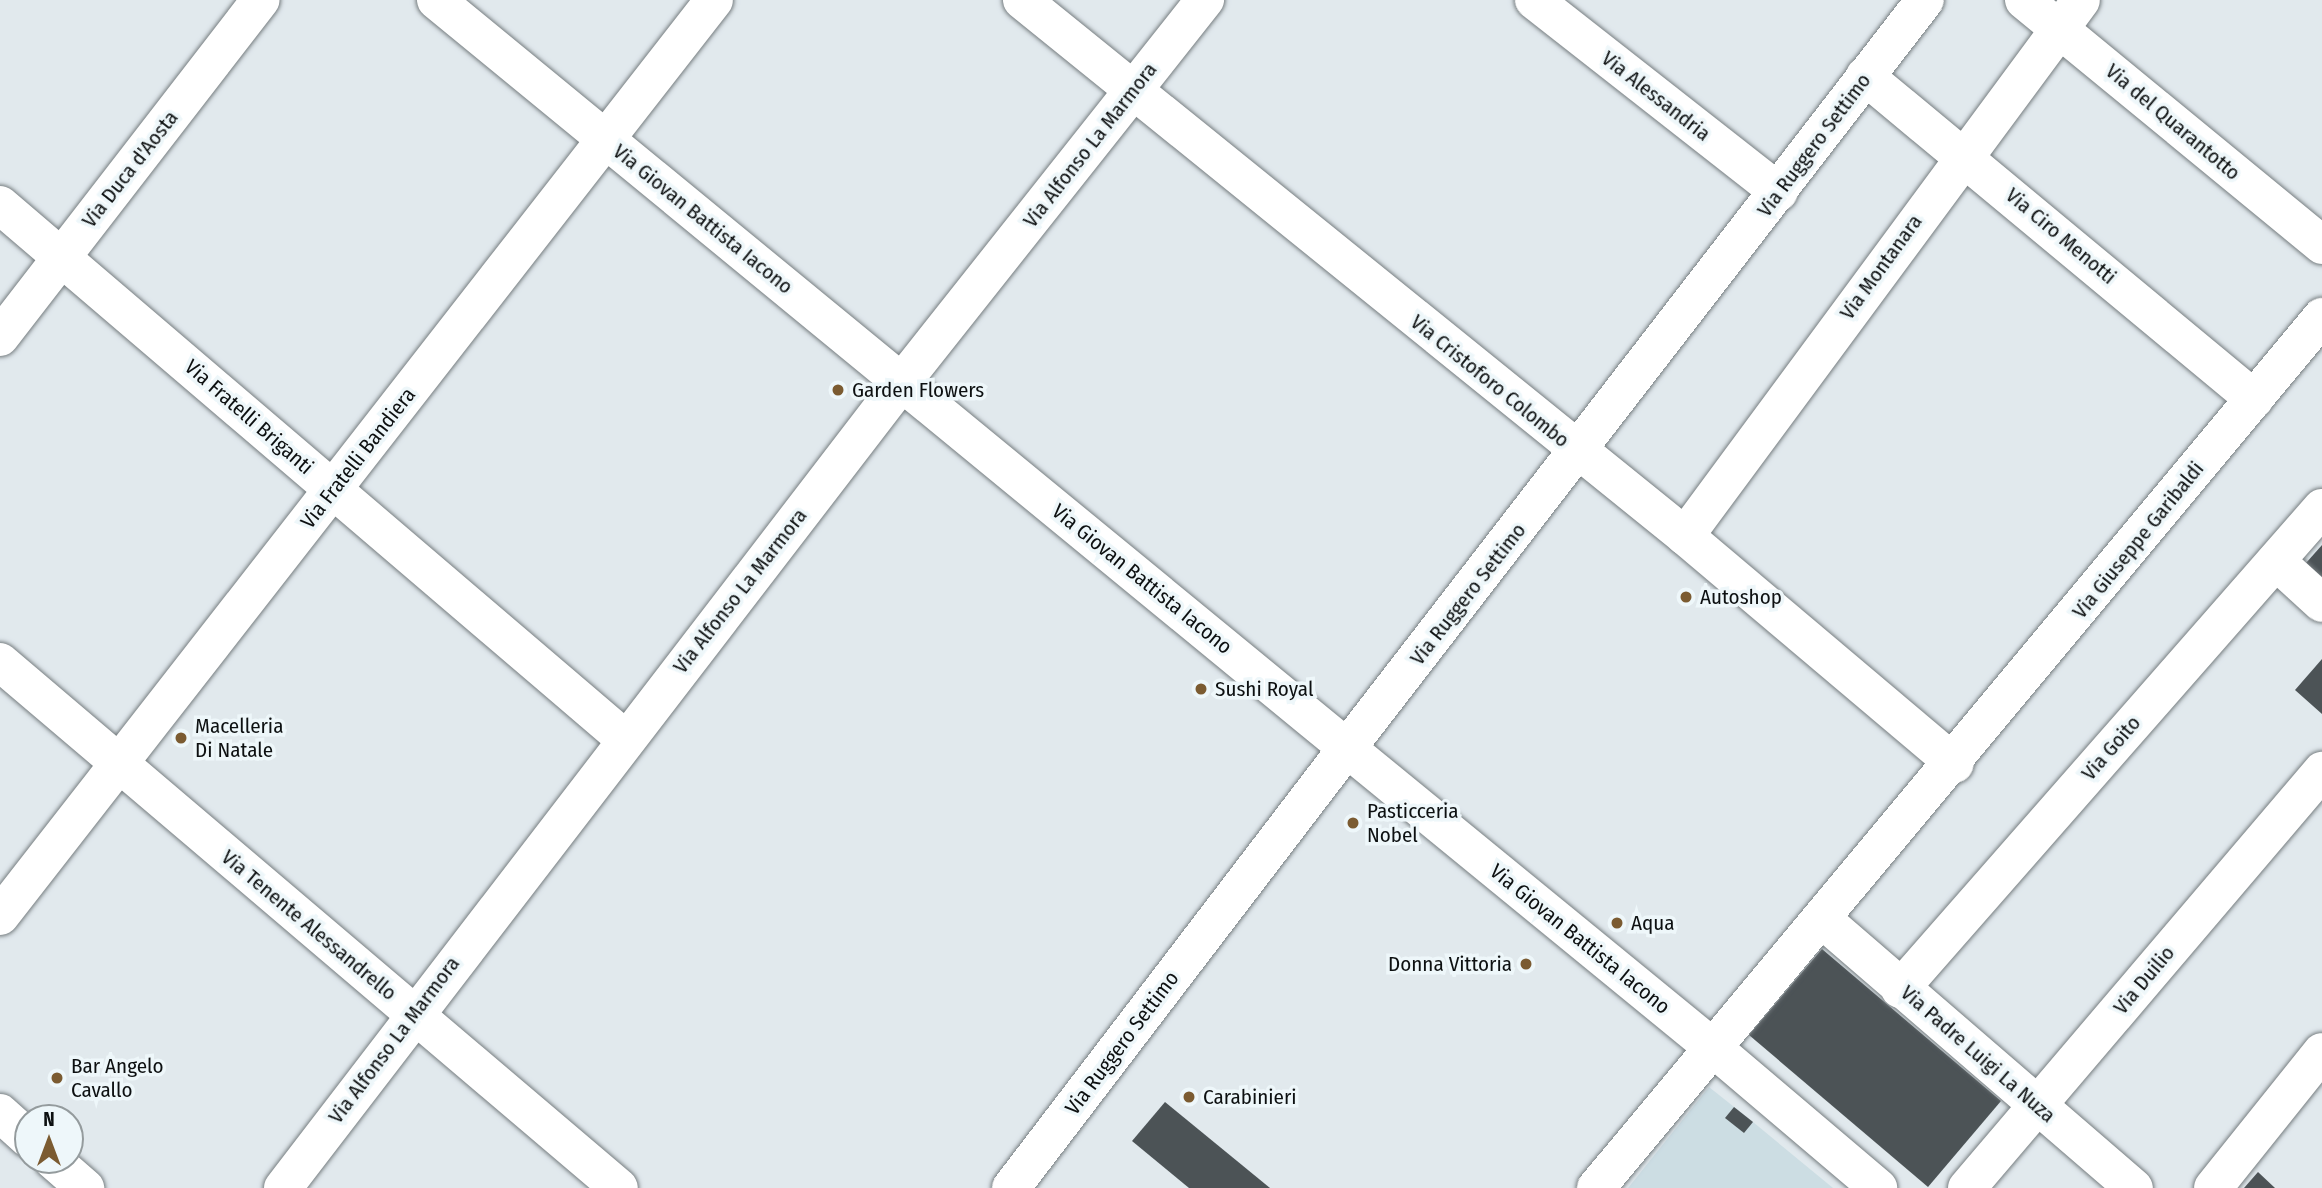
<!DOCTYPE html>
<html>
<head>
<meta charset="utf-8">
<style>
  body { margin:0 }
  #map { position:relative; width:2322px; height:1188px; overflow:hidden; background:#e1e9ed; font-family:"Fira Sans Condensed",sans-serif }
  div>[style] { position:absolute }
  [style*='--x'] { left:calc(var(--x)*1px); top:calc(var(--y)*1px); width:calc(var(--w)*1px); rotate:calc(var(--a)*1deg) }
  .built>* { inset:0; background:#ccdde3 }
  .building>* { inset:0; background:#4c5356 }
  .roads { filter:drop-shadow(0 0 2px #767d80) drop-shadow(0 0 2px #767d80) }
  .minor>* { height:38px; margin:-19px; padding:0 19px; transform-origin:19px; border-radius:19px; background:#fff }
  .tertiary>* { height:38px; margin:-19px; padding:0 19px; transform-origin:19px; border-radius:19px; background:#fff }
  .secondary>* { height:38px; margin:-19px; padding:0 19px; transform-origin:19px; border-radius:19px; background:#fff }
  .dots>* { width:19px; height:19px; translate:-50% -50%; box-sizing:border-box; border:4px solid #eef7fa; border-radius:50% }
  span { translate:-50% -50%; white-space:nowrap; text-align:center; line-height:1.15; -webkit-text-stroke:7px #eef7fa; paint-order:stroke }
  .street-label { font-size:21px; color:#0d1011 }
  .poi-label { font-size:21px; color:#0d1011 }
  .left { translate:0 -50%; text-align:left }
  .right { translate:-100% -50%; text-align:right }
  .north { position:absolute; left:14px; top:1104px; width:70px; height:70px; box-sizing:border-box; background:#eef7fa; border:2px solid #949b9d; border-radius:50%; rotate:0deg; font-size:19px; font-weight:700; line-height:28px; text-align:center; color:#0d1011 }
  .north::after { content:''; display:block; margin:auto; width:24px; height:32px; background:#7b5b31; clip-path:polygon(50% 0,100% 100%,50% 72%,0 100%) }
</style>
</head>
<body>
<div id="map">
  <div class="built">
    <div style="clip-path:polygon(1709px 1087px,1753px 1122px,1833px 1188px,1628px 1188px)"></div>
  </div>
  <div class="building">
    <div style="clip-path:polygon(2322px 545px,2322px 577px,2306px 563px)"></div>
    <div style="clip-path:polygon(2322px 659px,2322px 714px,2295px 690px)"></div>
    <div style="clip-path:polygon(1822px 949px,2001px 1101px,1928px 1187px,1749px 1035px)"></div>
    <div style="clip-path:polygon(1165px 1102px,1270px 1188px,1189px 1188px,1132px 1141px)"></div>
    <div style="clip-path:polygon(1734px 1107px,1753px 1122px,1744px 1133px,1725px 1118px)"></div>
    <div style="clip-path:polygon(2258px 1172px,2275px 1188px,2244px 1188px)"></div>
  </div>
  <div class="roads">
    <div class="minor">
      <div style="--x:1534;--y:0;--w:311;--a:38.1"></div>
      <div style="--x:2024;--y:0;--w:386;--a:39.4"></div>
      <div style="--x:1865;--y:76;--w:506;--a:39.7"></div>
      <div style="--x:0;--y:205;--w:822;--a:40.51"></div>
      <div style="--x:0;--y:337;--w:426;--a:-52.3"></div>
      <div style="--x:1685;--y:536;--w:666;--a:-53.54"></div>
      <div style="--x:2276;--y:561;--w:62;--a:42.4"></div>
      <div style="--x:0;--y:662;--w:812;--a:40.36"></div>
      <div style="--x:0;--y:916;--w:1161;--a:-52.06"></div>
      <div style="--x:1822;--y:919;--w:412;--a:40.8"></div>
      <div style="--x:1900;--y:989;--w:640;--a:-48.74"></div>
      <div style="--x:1712;--y:1047;--w:218;--a:40.3"></div>
      <div style="--x:283;--y:1188;--w:1016;--a:-52.48"></div>
      <div style="--x:1011;--y:1188;--w:554;--a:-52.63"></div>
      <div style="--x:1967;--y:1188;--w:548;--a:-49.59"></div>
      <div style="--x:2213;--y:1188;--w:174;--a:-51.3"></div>
    </div>
    <div class="tertiary">
      <div style="--x:436;--y:0;--w:1179;--a:39.39"></div>
      <div style="--x:902;--y:382;--w:488;--a:-51.6"></div>
      <div style="--x:0;--y:1113;--w:38;--a:42"></div>
      <div style="--x:53;--y:1160;--w:43;--a:41.2"></div>
    </div>
    <div class="secondary">
      <div style="--x:1022;--y:0;--w:853;--a:38.95"></div>
      <div style="--x:1685;--y:536;--w:353;--a:40.2"></div>
      <div style="--x:1712;--y:1047;--w:472;--a:-140.7"></div>
      <div style="--x:1347;--y:748;--w:945;--a:-52.31"></div>
      <div style="--x:1596;--y:1188;--w:1134;--a:-50.19"></div>
    </div>
  </div>
  <div class="dots">
    <div style="left:838px;top:390px;background:#7b5b31"></div>
    <div style="left:1686px;top:597px;background:#7b5b31"></div>
    <div style="left:1201px;top:689px;background:#7b5b31"></div>
    <div style="left:181px;top:738px;background:#7b5b31"></div>
    <div style="left:1353px;top:823px;background:#7b5b31"></div>
    <div style="left:1617px;top:923px;background:#7b5b31"></div>
    <div style="left:1526px;top:964px;background:#7b5b31"></div>
    <div style="left:57px;top:1078px;background:#7b5b31"></div>
    <div style="left:1189px;top:1097px;background:#7b5b31"></div>
  </div>
  <div class="street-label">
    <span style="left:1656px;top:96px;rotate:38deg">Via Alessandria</span>
    <span style="left:2173px;top:122px;rotate:40deg">Via del Quarantotto</span>
    <span style="left:1090px;top:145px;rotate:-52deg">Via Alfonso La Marmora</span>
    <span style="left:1814px;top:145px;rotate:-53deg">Via Ruggero Settimo</span>
    <span style="left:130px;top:169px;rotate:-52deg">Via Duca d'Aosta</span>
    <span style="left:703px;top:219px;rotate:39deg">Via Giovan Battista Iacono</span>
    <span style="left:2061px;top:236px;rotate:40deg">Via Ciro Menotti</span>
    <span style="left:1881px;top:267px;rotate:-54deg">Via Montanara</span>
    <span style="left:1490px;top:381px;rotate:39deg">Via Cristoforo Colombo</span>
    <span style="left:249px;top:417px;rotate:41deg">Via Fratelli Briganti</span>
    <span style="left:358px;top:458px;rotate:-52deg">Via Fratelli Bandiera</span>
    <span style="left:2138px;top:540px;rotate:-51deg">Via Giuseppe Garibaldi</span>
    <span style="left:1142px;top:579px;rotate:39deg">Via Giovan Battista Iacono</span>
    <span style="left:740px;top:591px;rotate:-52deg">Via Alfonso La Marmora</span>
    <span style="left:1468px;top:594px;rotate:-52deg">Via Ruggero Settimo</span>
    <span style="left:2111px;top:748px;rotate:-49deg">Via Goito</span>
    <span style="left:309px;top:925px;rotate:40deg">Via Tenente Alessandrello</span>
    <span style="left:1580px;top:939px;rotate:39deg">Via Giovan Battista Iacono</span>
    <span style="left:2144px;top:980px;rotate:-50deg">Via Duilio</span>
    <span style="left:394px;top:1040px;rotate:-53deg">Via Alfonso La Marmora</span>
    <span style="left:1122px;top:1043px;rotate:-53deg">Via Ruggero Settimo</span>
    <span style="left:1978px;top:1054px;rotate:41deg">Via Padre Luigi La Nuza</span>
  </div>
  <div class="poi-label">
    <span class="left" style="left:852px;top:390px">Garden Flowers</span>
    <span class="left" style="left:1700px;top:597px">Autoshop</span>
    <span class="left" style="left:1215px;top:689px">Sushi Royal</span>
    <span class="left" style="left:195px;top:738px">Macelleria<br>Di Natale</span>
    <span class="left" style="left:1367px;top:823px">Pasticceria<br>Nobel</span>
    <span class="left" style="left:1631px;top:923px">Aqua</span>
    <span class="right" style="left:1512px;top:964px">Donna Vittoria</span>
    <span class="left" style="left:71px;top:1078px">Bar Angelo<br>Cavallo</span>
    <span class="left" style="left:1203px;top:1097px">Carabinieri</span>
  </div>
  <div class="north">N</div>
</div>
</body>
</html>
